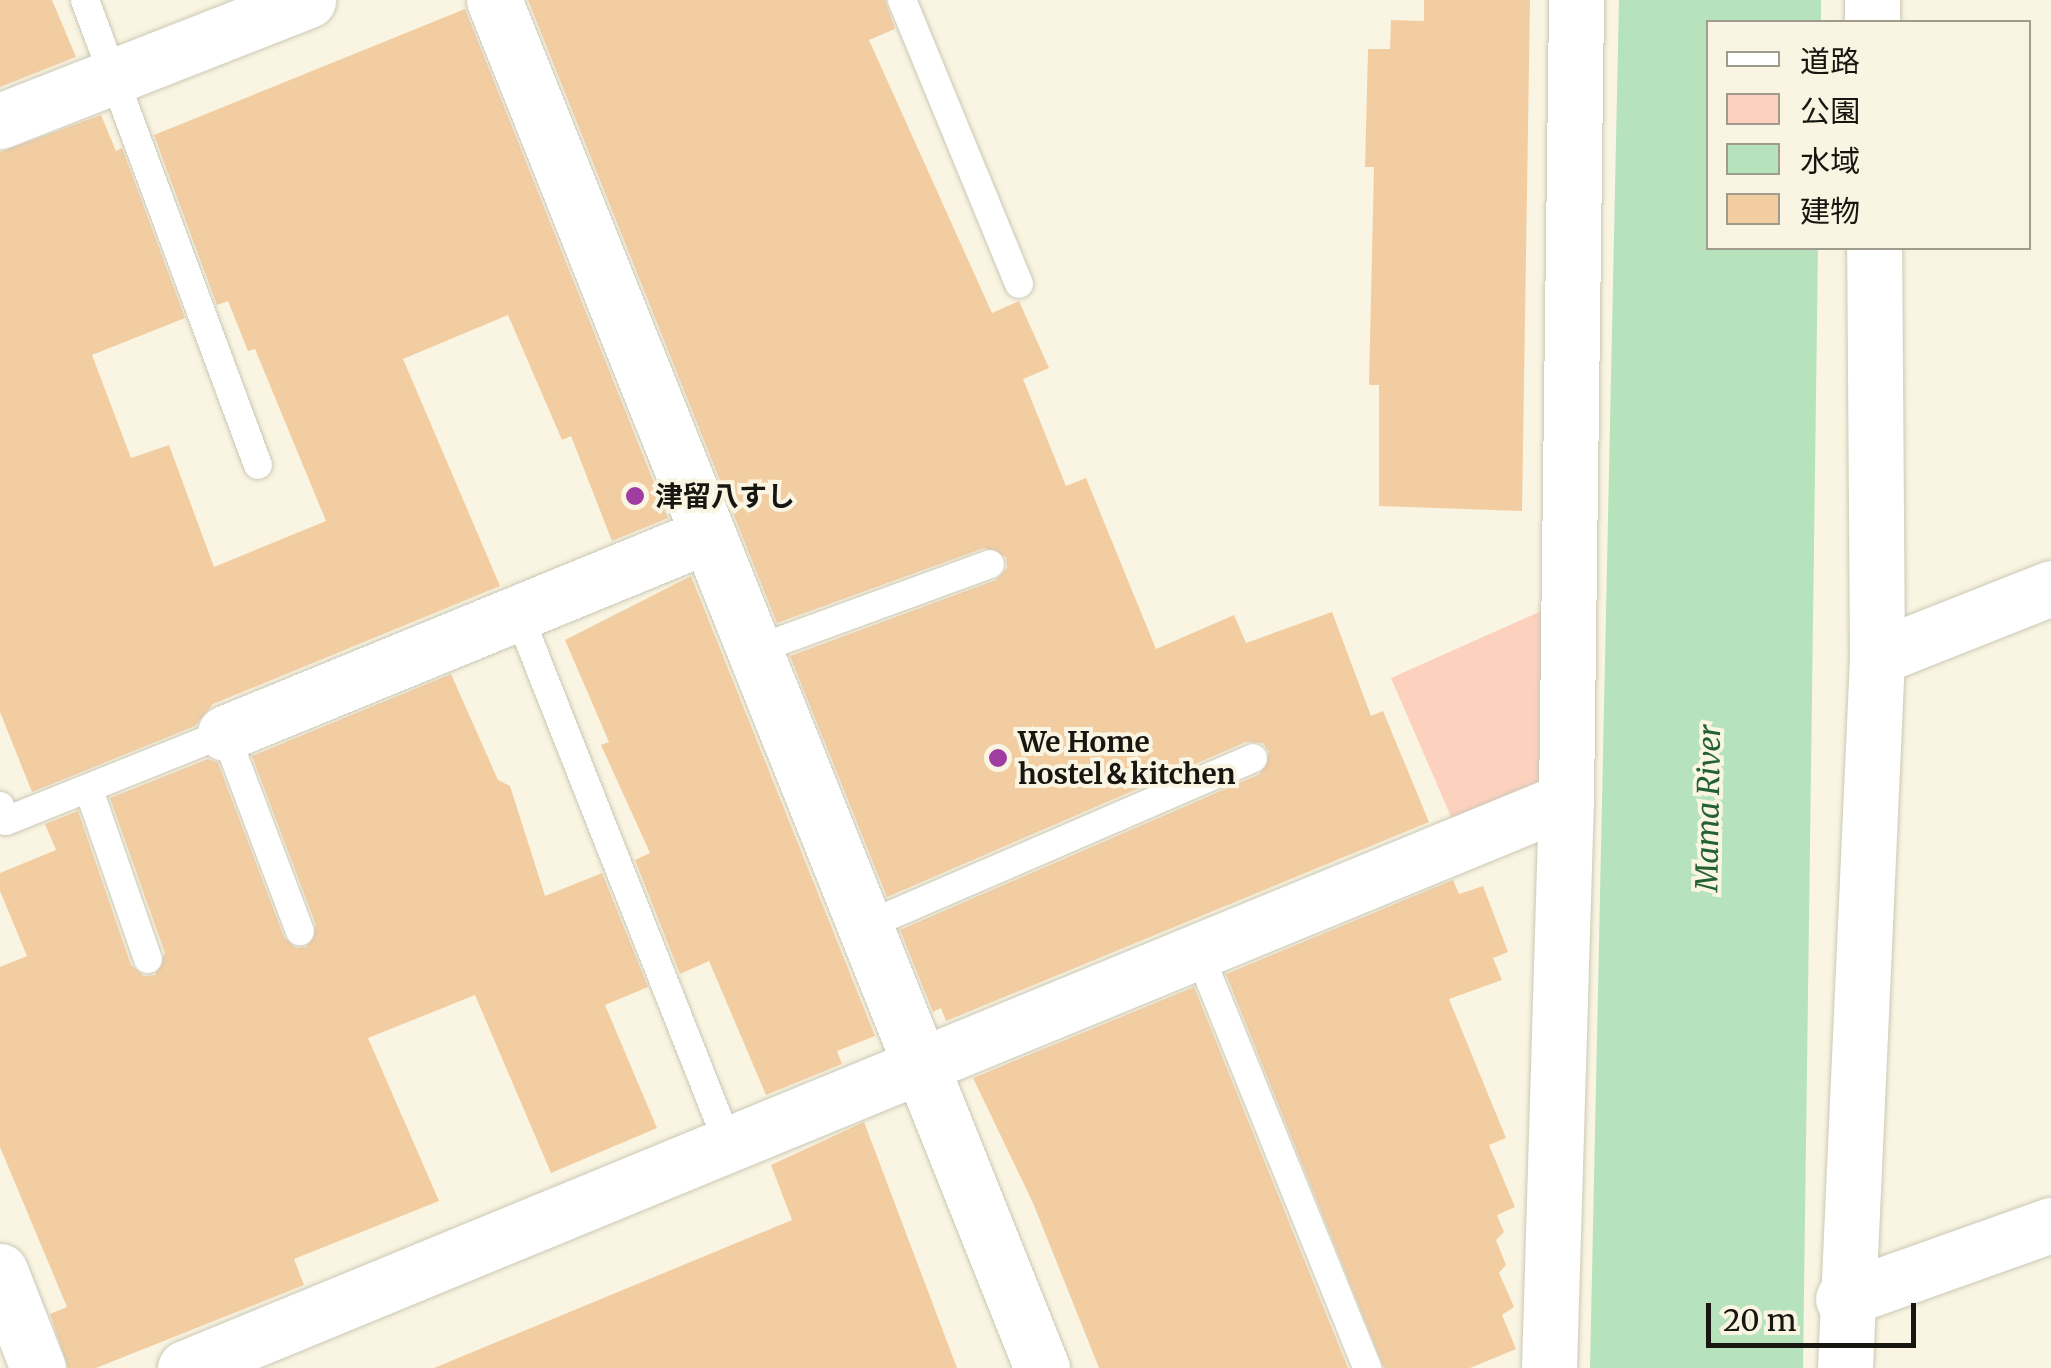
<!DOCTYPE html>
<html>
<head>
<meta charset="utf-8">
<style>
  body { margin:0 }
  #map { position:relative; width:2051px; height:1368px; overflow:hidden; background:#f9f5e2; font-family:Merriweather,"Noto Sans JP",serif }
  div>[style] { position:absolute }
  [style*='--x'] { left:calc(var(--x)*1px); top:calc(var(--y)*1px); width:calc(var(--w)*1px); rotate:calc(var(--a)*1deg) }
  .green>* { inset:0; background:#fcd2bf }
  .water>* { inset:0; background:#b7e3bc }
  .building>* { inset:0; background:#f3cda2 }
  .roads { filter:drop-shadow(0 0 2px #ccc8b6) drop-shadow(0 0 2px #ccc8b6) }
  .lane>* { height:28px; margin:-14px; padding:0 14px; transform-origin:14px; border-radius:14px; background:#fff }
  .street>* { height:55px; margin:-27.5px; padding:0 27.5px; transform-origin:27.5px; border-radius:27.5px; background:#fff }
  .dots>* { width:28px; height:28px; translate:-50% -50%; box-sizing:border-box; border:5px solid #f9f5e2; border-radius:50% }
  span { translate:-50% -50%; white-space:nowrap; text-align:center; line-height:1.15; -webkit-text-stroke:8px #f9f5e2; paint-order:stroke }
  .poi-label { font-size:28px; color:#181610; font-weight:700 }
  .left { translate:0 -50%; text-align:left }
  .water-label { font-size:30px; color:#236130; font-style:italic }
  .legend { position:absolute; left:1706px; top:20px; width:325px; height:230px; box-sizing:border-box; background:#f9f5e2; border:2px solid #9f9c8e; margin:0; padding:12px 18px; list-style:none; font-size:30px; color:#181610 }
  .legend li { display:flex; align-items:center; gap:20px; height:50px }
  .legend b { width:50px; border:2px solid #9f9c8e }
  .scale { position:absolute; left:1706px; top:1303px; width:210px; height:45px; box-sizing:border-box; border:5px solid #181610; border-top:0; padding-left:12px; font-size:30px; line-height:35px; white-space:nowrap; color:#181610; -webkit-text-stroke:8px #f9f5e2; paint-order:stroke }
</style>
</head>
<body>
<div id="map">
  <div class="green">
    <div style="clip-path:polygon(1548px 608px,1552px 788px,1455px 826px,1391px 678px)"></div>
  </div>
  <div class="water">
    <div style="clip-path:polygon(1619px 0,1821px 0,1821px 22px,1708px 22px,1708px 248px,1818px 248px,1803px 1368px,1590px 1368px)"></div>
  </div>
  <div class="building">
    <div style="clip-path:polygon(0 0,52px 0,76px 57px,0 87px)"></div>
    <div style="clip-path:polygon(528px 0,885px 0,895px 29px,869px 40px,992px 313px,1019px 301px,1049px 368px,1023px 379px,1066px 486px,1086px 478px,1156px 649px,1234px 615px,1246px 643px,1332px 612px,1371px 716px,1383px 711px,1429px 822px,946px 1021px,941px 1008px,933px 1012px,900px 930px,1260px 774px,1269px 752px,1263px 743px,1246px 742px,887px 897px,790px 656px,996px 580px,1007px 568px,1006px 557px,984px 548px,777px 623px)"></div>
    <div style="clip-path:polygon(1424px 0,1530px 0,1522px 511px,1379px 506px,1379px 385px,1369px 385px,1374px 167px,1365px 167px,1368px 49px,1390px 49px,1391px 20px,1424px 21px)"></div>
    <div style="clip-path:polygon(465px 9px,668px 518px,612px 541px,571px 436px,562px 440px,508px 315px,403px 359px,500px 586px,213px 704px,195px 726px,32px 792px,0 712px,0 152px,101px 115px,116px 151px,122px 148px,185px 318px,92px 355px,131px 458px,169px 445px,214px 567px,326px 521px,255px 349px,248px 351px,228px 301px,217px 305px,154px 135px)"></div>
    <div style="clip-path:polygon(691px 576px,875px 1036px,837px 1051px,842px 1064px,766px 1095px,709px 961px,680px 974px,635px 860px,650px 853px,601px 745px,609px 742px,565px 640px)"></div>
    <div style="clip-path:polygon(451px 674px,498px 780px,510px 786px,545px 896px,602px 873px,648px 987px,605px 1005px,657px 1128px,551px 1173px,475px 995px,368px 1038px,439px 1201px,294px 1259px,304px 1285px,96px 1368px,68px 1368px,50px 1314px,67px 1307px,0 1147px,0 967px,27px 956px,0 891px,0 873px,56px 850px,45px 824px,78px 811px,131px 965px,144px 976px,155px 975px,165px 953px,110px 798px,208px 759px,218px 763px,284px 937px,296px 948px,307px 947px,316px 925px,252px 756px)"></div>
    <div style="clip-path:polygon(1453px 880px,1459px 894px,1483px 886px,1508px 952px,1493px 958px,1502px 980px,1449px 999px,1506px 1138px,1489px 1145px,1515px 1207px,1497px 1215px,1504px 1232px,1496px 1240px,1506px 1265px,1499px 1273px,1514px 1307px,1502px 1315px,1516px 1349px,1470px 1368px,1384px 1368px,1226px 974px)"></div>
    <div style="clip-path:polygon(1194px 987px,1348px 1368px,1099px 1368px,1033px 1203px,973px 1078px)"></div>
    <div style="clip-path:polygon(864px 1122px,957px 1368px,434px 1368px,792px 1220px,771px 1165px)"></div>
  </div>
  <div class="roads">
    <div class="lane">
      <div style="--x:85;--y:0;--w:496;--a:69.6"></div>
      <div style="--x:902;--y:0;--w:307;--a:67.6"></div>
      <div style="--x:518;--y:613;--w:570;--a:68.39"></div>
      <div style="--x:755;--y:650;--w:250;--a:-20.1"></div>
      <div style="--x:89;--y:790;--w:179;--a:70.8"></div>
      <div style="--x:0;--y:806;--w:16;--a:68"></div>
      <div style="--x:6;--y:821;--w:236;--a:-21.9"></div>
      <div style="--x:225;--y:733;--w:212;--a:69.3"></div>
      <div style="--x:863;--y:927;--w:425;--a:-23.4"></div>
      <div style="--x:1198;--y:951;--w:450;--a:67.9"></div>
    </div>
    <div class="street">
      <div style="--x:494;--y:0;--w:1474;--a:68.17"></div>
      <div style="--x:1872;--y:0;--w:22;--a:90"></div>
      <div style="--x:0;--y:121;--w:331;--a:-21.4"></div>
      <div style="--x:1877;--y:657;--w:187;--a:-21.6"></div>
      <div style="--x:225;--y:733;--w:522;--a:-22.29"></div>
      <div style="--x:0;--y:1271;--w:104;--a:68.6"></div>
      <div style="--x:1843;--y:1299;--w:221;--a:-19.6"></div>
      <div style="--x:185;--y:1368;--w:1493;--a:-22.36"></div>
      <div style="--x:1549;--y:1368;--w:568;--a:-88.29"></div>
      <div style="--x:1566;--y:800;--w:800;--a:-89.28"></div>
      <div style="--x:1845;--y:1368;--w:712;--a:-87.42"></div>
      <div style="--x:1877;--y:657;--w:409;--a:-90.4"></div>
    </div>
  </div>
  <div class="dots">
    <div style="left:635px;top:496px;background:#a13da2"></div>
    <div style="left:998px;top:758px;background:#a13da2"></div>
  </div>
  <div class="poi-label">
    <span class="left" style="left:655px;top:496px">津留八すし</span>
    <span class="left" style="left:1018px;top:758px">We Home<br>hostel＆kitchen</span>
  </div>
  <div class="water-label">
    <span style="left:1708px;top:808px;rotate:-89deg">Mama River</span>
  </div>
  <ul class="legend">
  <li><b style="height:12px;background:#fff"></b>道路</li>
  <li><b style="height:28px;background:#fcd2bf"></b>公園</li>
  <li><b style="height:28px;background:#b7e3bc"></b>水域</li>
  <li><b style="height:28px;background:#f3cda2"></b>建物</li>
  </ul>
  <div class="scale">20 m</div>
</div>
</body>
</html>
